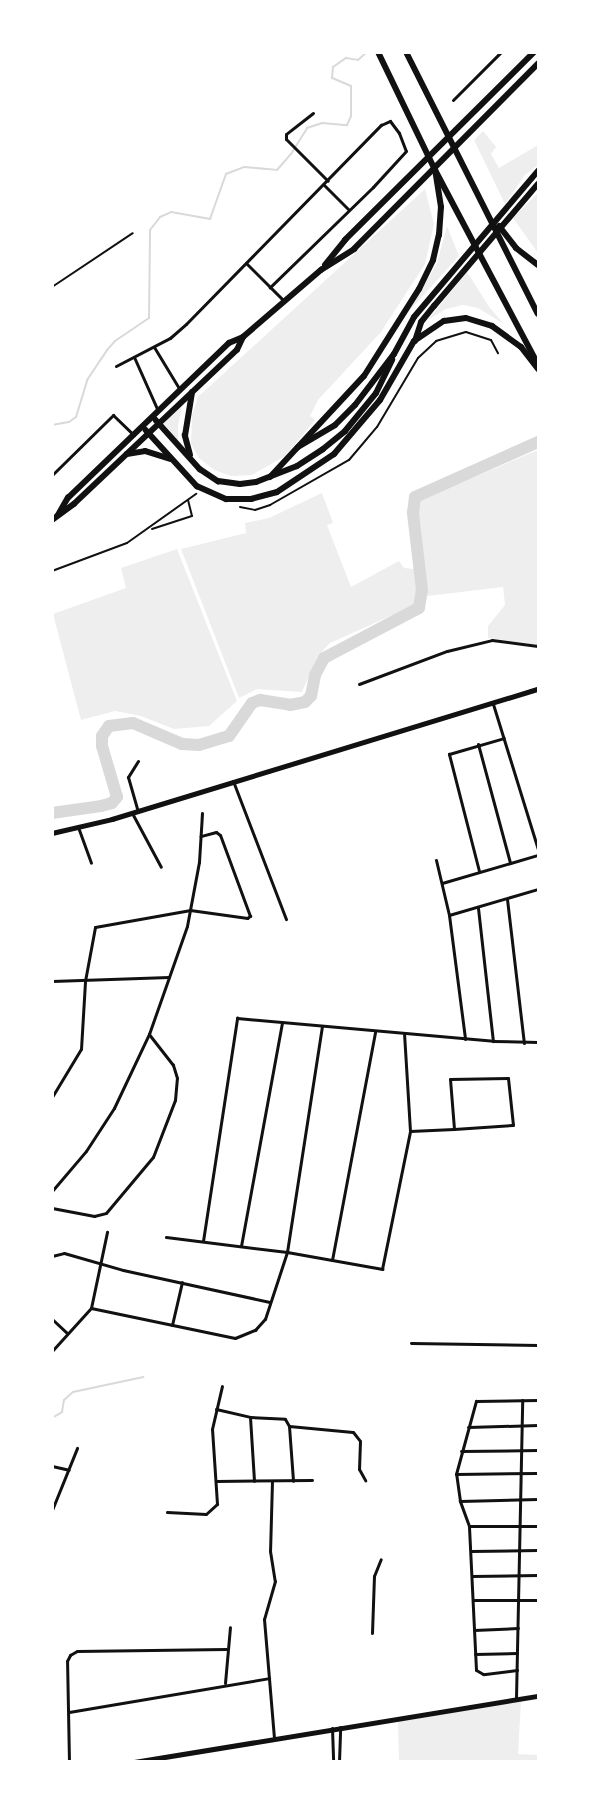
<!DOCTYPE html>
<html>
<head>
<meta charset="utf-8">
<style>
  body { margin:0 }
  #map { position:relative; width:591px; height:1814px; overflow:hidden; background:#fff; font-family:"DM Sans",sans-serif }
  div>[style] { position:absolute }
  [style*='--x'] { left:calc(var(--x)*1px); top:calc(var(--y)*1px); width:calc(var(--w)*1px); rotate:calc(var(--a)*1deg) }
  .green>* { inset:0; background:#eee }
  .stream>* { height:2px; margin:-1px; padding:0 1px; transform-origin:1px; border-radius:1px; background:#d9d9d9 }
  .river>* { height:12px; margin:-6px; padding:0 6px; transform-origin:6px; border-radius:6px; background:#d9d9d9 }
  .service>* { height:2px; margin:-1px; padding:0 1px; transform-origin:1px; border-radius:1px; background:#111 }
  .minor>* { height:3px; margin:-1.5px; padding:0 1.5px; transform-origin:1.5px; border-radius:1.5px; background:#111 }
  .tertiary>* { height:4.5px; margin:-2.25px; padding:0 2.25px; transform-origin:2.25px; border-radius:2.25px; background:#111 }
  .secondary>* { height:5px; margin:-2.5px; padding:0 2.5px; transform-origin:2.5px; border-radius:2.5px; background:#111 }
  .trunk>* { height:5.5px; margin:-2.75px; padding:0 2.75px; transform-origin:2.75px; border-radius:2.75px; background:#111 }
  .motorway>* { height:6px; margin:-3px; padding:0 3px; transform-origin:3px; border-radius:3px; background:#111 }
  span { translate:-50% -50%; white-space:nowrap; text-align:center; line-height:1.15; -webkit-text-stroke:5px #fff; paint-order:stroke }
  .frame { position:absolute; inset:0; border:54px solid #fff; pointer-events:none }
</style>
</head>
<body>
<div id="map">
  <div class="green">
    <div style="clip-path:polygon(483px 131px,496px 147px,491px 154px,499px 168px,538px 145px,538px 165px,525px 175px,505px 204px,474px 140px)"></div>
    <div style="clip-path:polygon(425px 189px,434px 224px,425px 264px,381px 332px,318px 400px,310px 416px,315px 420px,285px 456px,252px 475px,231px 476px,214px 470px,199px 458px,191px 444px,192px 415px,198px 397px)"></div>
    <div style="clip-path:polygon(538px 193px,538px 253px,513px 218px)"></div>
    <div style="clip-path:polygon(447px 226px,459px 256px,409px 311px,437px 263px)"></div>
    <div style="clip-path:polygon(467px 272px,490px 308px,504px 324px,478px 308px,463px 305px,446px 309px,428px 320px)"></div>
    <div style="clip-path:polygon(182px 405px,178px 426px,178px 441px,163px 423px)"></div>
    <div style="clip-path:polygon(538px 450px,538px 645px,488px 638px,488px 626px,505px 605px,503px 587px,427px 596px,417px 512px,418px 501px)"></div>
    <div style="clip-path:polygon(322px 493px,333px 523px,327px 525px,351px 587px,399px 561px,404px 568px,414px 569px,417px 594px,415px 605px,330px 643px,318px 656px,302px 692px,257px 689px,239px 698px,181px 549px,246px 533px,245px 523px,269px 518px)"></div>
    <div style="clip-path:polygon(177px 549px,237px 701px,209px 726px,174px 729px,141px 716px,115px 711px,81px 720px,53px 614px,126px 588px,121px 568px)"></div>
    <div style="clip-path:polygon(521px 1701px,518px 1754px,538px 1755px,538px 1761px,399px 1761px,398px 1721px)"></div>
  </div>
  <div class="stream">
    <div style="--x:52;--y:425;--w:17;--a:-10"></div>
    <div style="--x:69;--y:422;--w:9;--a:-36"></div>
    <div style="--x:76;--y:417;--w:39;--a:-73"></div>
    <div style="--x:87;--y:380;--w:36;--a:-56"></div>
    <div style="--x:107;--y:350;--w:12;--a:-48"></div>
    <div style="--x:115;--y:341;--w:41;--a:-34.1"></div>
    <div style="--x:149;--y:318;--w:88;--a:-89.3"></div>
    <div style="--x:150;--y:230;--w:16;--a:-52"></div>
    <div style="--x:160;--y:217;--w:12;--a:-24"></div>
    <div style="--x:171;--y:212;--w:40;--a:10"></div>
    <div style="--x:210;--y:219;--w:48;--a:-70.4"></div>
    <div style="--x:226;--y:174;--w:19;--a:-21"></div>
    <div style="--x:244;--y:167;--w:33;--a:5"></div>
    <div style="--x:277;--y:170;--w:21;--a:-49"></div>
    <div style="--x:291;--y:154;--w:31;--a:-58"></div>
    <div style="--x:307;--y:128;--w:16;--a:-18"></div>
    <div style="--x:322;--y:123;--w:25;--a:5"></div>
    <div style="--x:347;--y:125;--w:10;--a:-66"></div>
    <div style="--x:351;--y:116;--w:30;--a:-90"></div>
    <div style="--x:351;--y:86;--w:21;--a:-157"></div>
    <div style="--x:332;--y:78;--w:11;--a:-85"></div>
    <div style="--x:333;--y:67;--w:16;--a:-35"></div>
    <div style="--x:346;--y:58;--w:12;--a:9"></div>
    <div style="--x:358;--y:60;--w:12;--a:-42"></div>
    <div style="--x:52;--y:1418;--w:12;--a:-31"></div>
    <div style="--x:62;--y:1412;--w:12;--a:-81"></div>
    <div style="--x:64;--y:1400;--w:12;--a:-42"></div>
    <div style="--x:73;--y:1392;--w:72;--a:-12.1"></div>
  </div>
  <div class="river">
    <div style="--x:52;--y:813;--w:49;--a:-8.1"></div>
    <div style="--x:101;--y:806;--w:11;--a:-15"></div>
    <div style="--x:112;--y:803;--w:8;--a:-50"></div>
    <div style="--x:117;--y:797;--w:53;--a:-106.4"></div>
    <div style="--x:102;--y:746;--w:10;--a:-90"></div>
    <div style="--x:102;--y:736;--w:12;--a:-55"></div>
    <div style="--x:109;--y:726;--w:24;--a:-7"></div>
    <div style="--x:133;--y:723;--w:53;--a:23.2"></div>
    <div style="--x:182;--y:744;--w:17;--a:3"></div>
    <div style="--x:199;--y:745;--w:31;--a:-17"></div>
    <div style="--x:229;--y:736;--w:40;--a:-55.1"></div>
    <div style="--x:252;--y:703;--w:9;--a:-21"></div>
    <div style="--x:260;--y:700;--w:30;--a:9"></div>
    <div style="--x:290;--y:705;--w:15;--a:-11"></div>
    <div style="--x:305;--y:702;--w:8;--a:-45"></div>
    <div style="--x:311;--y:696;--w:21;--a:-79"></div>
    <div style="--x:315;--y:675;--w:19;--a:-62"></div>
    <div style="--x:324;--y:658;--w:107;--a:-27.8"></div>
    <div style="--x:419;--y:608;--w:18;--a:-81"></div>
    <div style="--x:422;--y:590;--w:78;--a:-96.7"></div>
    <div style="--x:413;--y:513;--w:16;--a:-83"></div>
    <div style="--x:415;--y:497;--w:135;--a:-24.1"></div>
  </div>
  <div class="service">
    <div style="--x:52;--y:287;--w:97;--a:-33.7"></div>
    <div style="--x:240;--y:507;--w:15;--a:11"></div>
    <div style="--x:255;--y:510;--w:16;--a:-18"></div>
    <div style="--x:270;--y:505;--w:91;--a:-29.7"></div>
    <div style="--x:349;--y:460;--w:43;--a:-49.7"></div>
    <div style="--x:377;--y:427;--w:80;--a:-59.3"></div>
    <div style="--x:418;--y:358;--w:25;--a:-43"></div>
    <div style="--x:436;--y:341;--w:31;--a:-17"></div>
    <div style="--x:466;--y:332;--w:26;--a:18"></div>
    <div style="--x:491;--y:340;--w:15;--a:62"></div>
    <div style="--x:152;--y:529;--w:42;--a:-18"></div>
    <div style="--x:192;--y:516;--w:16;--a:-104"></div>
    <div style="--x:52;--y:571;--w:80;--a:-20.5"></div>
    <div style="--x:127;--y:543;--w:85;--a:-35.4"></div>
  </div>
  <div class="minor">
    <div style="--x:453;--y:100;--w:68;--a:-45"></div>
    <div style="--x:313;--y:113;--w:34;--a:142"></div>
    <div style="--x:286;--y:134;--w:5;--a:90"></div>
    <div style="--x:286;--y:139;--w:59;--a:45"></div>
    <div style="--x:324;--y:185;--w:35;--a:45"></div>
    <div style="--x:246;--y:263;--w:54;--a:45"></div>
    <div style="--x:154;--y:347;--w:50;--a:58.8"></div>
    <div style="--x:134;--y:357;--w:59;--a:66"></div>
    <div style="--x:116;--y:366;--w:61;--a:-27.4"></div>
    <div style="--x:170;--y:338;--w:21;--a:-41"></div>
    <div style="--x:186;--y:324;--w:279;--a:-45.6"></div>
    <div style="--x:381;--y:125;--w:10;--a:-24"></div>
    <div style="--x:390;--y:121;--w:15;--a:53"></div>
    <div style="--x:399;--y:133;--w:19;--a:69"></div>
    <div style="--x:406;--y:151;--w:49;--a:132.5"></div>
    <div style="--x:373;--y:187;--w:144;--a:135.8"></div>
    <div style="--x:52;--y:475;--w:86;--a:-44.5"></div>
    <div style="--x:113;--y:415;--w:29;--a:44"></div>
    <div style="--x:359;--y:684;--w:94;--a:-20.6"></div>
    <div style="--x:447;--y:651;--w:46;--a:-13.7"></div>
    <div style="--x:492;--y:640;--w:46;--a:7.4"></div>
    <div style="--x:493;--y:704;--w:152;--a:72.8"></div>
    <div style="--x:478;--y:744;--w:123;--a:74.9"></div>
    <div style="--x:138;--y:761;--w:19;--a:122"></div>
    <div style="--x:128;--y:777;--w:35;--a:74"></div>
    <div style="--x:233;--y:781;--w:148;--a:69"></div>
    <div style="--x:132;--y:813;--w:61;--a:61.8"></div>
    <div style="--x:78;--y:827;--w:38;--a:70"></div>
    <div style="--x:436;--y:860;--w:57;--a:76.7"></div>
    <div style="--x:449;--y:915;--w:125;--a:82.6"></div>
    <div style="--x:479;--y:871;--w:121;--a:-104.4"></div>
    <div style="--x:449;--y:754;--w:57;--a:-16.2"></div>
    <div style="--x:442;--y:883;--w:100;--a:-16.3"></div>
    <div style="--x:507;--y:899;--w:145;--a:83.3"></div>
    <div style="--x:478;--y:908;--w:134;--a:83.6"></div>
    <div style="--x:449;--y:915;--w:93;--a:-16.3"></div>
    <div style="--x:52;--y:981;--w:117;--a:-2"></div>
    <div style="--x:52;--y:1097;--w:56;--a:-58.9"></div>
    <div style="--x:81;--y:1049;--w:68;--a:-86.6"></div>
    <div style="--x:85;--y:981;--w:55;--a:-79.5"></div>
    <div style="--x:95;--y:927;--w:97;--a:-10.1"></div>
    <div style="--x:190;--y:910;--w:58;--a:8"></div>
    <div style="--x:247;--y:918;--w:4;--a:-34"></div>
    <div style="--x:250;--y:916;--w:86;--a:-110.3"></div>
    <div style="--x:220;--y:835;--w:5;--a:-143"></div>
    <div style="--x:216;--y:832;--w:16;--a:165"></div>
    <div style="--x:410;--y:1131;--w:44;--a:-2.6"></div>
    <div style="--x:454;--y:1129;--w:59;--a:-3.9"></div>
    <div style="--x:513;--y:1125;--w:47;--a:-96.1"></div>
    <div style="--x:508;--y:1078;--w:58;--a:179"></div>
    <div style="--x:450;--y:1079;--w:50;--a:85.4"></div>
    <div style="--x:52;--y:1191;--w:52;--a:-49.6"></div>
    <div style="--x:86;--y:1151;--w:51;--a:-56.9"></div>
    <div style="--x:114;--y:1108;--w:82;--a:-64.7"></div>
    <div style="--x:149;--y:1034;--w:114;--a:-70.6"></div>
    <div style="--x:187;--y:926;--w:65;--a:-79.4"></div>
    <div style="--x:199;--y:862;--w:49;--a:-86.5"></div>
    <div style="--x:52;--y:1208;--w:43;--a:10.8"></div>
    <div style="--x:94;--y:1216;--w:12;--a:-14"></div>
    <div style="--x:106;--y:1213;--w:73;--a:-50"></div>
    <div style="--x:153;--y:1157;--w:61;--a:-68.9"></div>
    <div style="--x:175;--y:1100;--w:22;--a:-85"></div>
    <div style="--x:177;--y:1078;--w:14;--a:-107"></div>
    <div style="--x:173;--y:1065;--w:39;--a:-128"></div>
    <div style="--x:166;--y:1237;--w:122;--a:7.1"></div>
    <div style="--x:287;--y:1252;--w:97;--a:10.1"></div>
    <div style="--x:382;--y:1269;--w:141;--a:-78.5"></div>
    <div style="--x:410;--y:1131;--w:97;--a:-93.5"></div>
    <div style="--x:203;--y:1241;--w:226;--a:-81.3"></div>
    <div style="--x:237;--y:1018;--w:257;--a:5.1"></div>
    <div style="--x:493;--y:1041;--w:45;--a:1.3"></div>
    <div style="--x:241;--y:1246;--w:227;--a:-79.6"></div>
    <div style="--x:52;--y:1256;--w:12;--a:-14"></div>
    <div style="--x:64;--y:1253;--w:61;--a:16.1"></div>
    <div style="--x:123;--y:1270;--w:150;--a:12.3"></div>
    <div style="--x:332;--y:1260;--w:232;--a:-79.3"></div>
    <div style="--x:91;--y:1308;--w:147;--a:11.8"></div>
    <div style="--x:235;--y:1338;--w:22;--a:-22"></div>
    <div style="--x:255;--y:1330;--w:15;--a:-48"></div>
    <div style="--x:265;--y:1319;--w:71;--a:-71.8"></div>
    <div style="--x:287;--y:1252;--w:228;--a:-81.2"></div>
    <div style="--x:52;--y:1319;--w:21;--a:43"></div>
    <div style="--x:172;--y:1325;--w:44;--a:-76.9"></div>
    <div style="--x:411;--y:1343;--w:127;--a:0.9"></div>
    <div style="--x:52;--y:1351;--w:58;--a:-47.8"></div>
    <div style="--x:91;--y:1308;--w:78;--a:-78.1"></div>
    <div style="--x:216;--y:1409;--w:35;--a:13"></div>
    <div style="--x:250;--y:1417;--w:35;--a:3"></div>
    <div style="--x:285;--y:1419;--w:8;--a:60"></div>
    <div style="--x:289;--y:1426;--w:55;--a:85.8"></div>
    <div style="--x:250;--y:1417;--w:64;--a:86.4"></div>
    <div style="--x:289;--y:1426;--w:64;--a:5.4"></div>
    <div style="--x:353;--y:1432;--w:11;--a:52"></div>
    <div style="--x:360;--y:1441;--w:28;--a:92"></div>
    <div style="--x:359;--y:1469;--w:13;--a:61"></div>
    <div style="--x:468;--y:1427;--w:70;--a:-1.6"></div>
    <div style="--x:461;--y:1451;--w:77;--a:-0.7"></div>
    <div style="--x:52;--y:1466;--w:17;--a:13"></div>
    <div style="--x:456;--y:1474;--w:82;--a:-0.7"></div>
    <div style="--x:216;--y:1481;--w:96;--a:-0.6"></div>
    <div style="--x:272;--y:1481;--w:70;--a:91.6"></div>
    <div style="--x:270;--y:1551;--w:30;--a:81"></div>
    <div style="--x:275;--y:1581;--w:40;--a:106"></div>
    <div style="--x:264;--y:1619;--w:118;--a:85.2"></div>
    <div style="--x:460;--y:1501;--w:78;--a:-1.5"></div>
    <div style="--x:52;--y:1510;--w:67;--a:-68"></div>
    <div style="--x:167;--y:1512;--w:39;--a:3"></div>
    <div style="--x:206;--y:1514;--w:15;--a:-42"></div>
    <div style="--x:217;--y:1504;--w:75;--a:-93.8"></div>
    <div style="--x:212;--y:1429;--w:44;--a:-76.9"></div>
    <div style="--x:469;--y:1526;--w:69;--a:0"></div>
    <div style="--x:471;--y:1551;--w:67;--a:-0.9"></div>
    <div style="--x:472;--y:1576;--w:66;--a:-0.9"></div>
    <div style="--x:474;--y:1600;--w:64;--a:0"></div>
    <div style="--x:474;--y:1630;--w:44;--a:-2.6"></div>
    <div style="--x:372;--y:1633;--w:57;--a:-88"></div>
    <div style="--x:374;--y:1576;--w:18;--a:-68"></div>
    <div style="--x:475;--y:1654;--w:42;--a:-1.4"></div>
    <div style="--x:517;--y:1670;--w:34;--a:173"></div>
    <div style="--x:483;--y:1674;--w:8;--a:-150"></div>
    <div style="--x:476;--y:1670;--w:144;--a:-92.8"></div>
    <div style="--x:469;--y:1526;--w:27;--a:-110"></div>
    <div style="--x:460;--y:1501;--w:27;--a:-98"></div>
    <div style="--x:456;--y:1474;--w:76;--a:-74.7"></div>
    <div style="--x:476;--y:1401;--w:62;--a:-0.9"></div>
    <div style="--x:225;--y:1683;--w:56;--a:-84.9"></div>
    <div style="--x:516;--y:1698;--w:298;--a:-88.8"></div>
    <div style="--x:69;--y:1712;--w:203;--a:-9.6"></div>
    <div style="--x:332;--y:1728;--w:34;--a:88"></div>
    <div style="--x:69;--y:1762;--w:101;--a:-91.1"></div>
    <div style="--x:67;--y:1661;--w:7;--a:-63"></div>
    <div style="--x:70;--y:1655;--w:8;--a:-30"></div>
    <div style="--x:77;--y:1651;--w:149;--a:-0.8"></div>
    <div style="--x:339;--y:1762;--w:35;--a:-88"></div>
  </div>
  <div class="tertiary">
    <div style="--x:52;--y:833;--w:62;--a:-13.1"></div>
    <div style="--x:112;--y:819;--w:445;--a:-17"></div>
  </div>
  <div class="secondary">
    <div style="--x:134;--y:1762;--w:409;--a:-9.3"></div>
  </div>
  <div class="trunk">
    <div style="--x:325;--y:265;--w:32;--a:-51"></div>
    <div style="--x:345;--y:240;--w:267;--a:-44.8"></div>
    <div style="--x:156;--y:420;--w:66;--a:48.1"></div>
    <div style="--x:200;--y:469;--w:22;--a:34"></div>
    <div style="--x:146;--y:430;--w:76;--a:47.7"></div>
    <div style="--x:197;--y:486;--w:32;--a:24"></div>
    <div style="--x:127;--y:454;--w:18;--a:-9"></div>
    <div style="--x:145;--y:451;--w:27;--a:17"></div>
    <div style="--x:190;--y:455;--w:20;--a:-105"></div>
    <div style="--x:185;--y:436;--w:44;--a:-80.8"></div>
    <div style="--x:58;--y:515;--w:20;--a:-60"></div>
    <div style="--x:68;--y:498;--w:223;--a:-43.9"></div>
    <div style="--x:229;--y:343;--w:15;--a:-23"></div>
    <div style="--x:243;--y:337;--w:103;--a:-40.7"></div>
    <div style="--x:321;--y:270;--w:39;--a:-32"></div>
    <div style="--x:354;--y:249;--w:261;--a:-45.2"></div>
    <div style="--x:52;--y:520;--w:27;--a:-36"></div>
    <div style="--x:74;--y:504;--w:224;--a:-43.4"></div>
    <div style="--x:237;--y:350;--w:14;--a:-65"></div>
  </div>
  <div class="motorway">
    <div style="--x:378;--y:52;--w:131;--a:64.2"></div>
    <div style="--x:435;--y:170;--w:216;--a:62.1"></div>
    <div style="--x:406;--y:52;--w:293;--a:63.3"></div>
    <div style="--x:499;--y:226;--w:28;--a:52"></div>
    <div style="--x:516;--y:248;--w:28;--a:38"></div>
    <div style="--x:415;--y:341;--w:20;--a:-72"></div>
    <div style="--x:421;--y:322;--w:21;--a:-51"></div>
    <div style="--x:434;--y:306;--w:160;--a:-49.6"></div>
    <div style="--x:298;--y:447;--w:43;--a:-30.7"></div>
    <div style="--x:335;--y:425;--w:28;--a:-45"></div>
    <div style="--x:355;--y:405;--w:64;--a:-52.6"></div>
    <div style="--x:394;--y:354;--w:42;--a:-61.6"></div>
    <div style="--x:414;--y:317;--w:192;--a:-49.7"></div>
    <div style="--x:270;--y:477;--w:138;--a:-47.1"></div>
    <div style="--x:364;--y:376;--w:103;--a:-57.7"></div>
    <div style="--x:419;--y:289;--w:32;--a:-64"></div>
    <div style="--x:433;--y:260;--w:26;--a:-77"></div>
    <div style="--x:439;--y:235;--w:28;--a:-86"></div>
    <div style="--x:441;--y:207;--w:37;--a:-99"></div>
    <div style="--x:218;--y:481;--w:22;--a:8"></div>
    <div style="--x:240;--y:484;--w:16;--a:-7"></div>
    <div style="--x:256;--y:482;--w:44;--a:-21.3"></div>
    <div style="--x:297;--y:466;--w:31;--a:-33"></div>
    <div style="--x:323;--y:449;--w:28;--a:-39"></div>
    <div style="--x:345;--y:431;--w:49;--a:-50.8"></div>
    <div style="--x:376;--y:393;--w:37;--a:-64"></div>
    <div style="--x:226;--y:499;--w:25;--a:0"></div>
    <div style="--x:251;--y:499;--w:27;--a:-15"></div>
    <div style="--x:277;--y:492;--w:69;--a:-33.7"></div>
    <div style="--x:334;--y:454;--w:71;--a:-49.6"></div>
    <div style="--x:380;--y:400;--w:68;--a:-60"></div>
    <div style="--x:414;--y:341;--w:36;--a:-34"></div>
    <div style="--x:444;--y:321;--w:22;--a:-8"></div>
    <div style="--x:466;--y:318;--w:27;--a:17"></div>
    <div style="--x:492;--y:326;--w:36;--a:36"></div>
    <div style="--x:521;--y:347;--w:28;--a:52"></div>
  </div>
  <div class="frame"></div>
</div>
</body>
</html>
